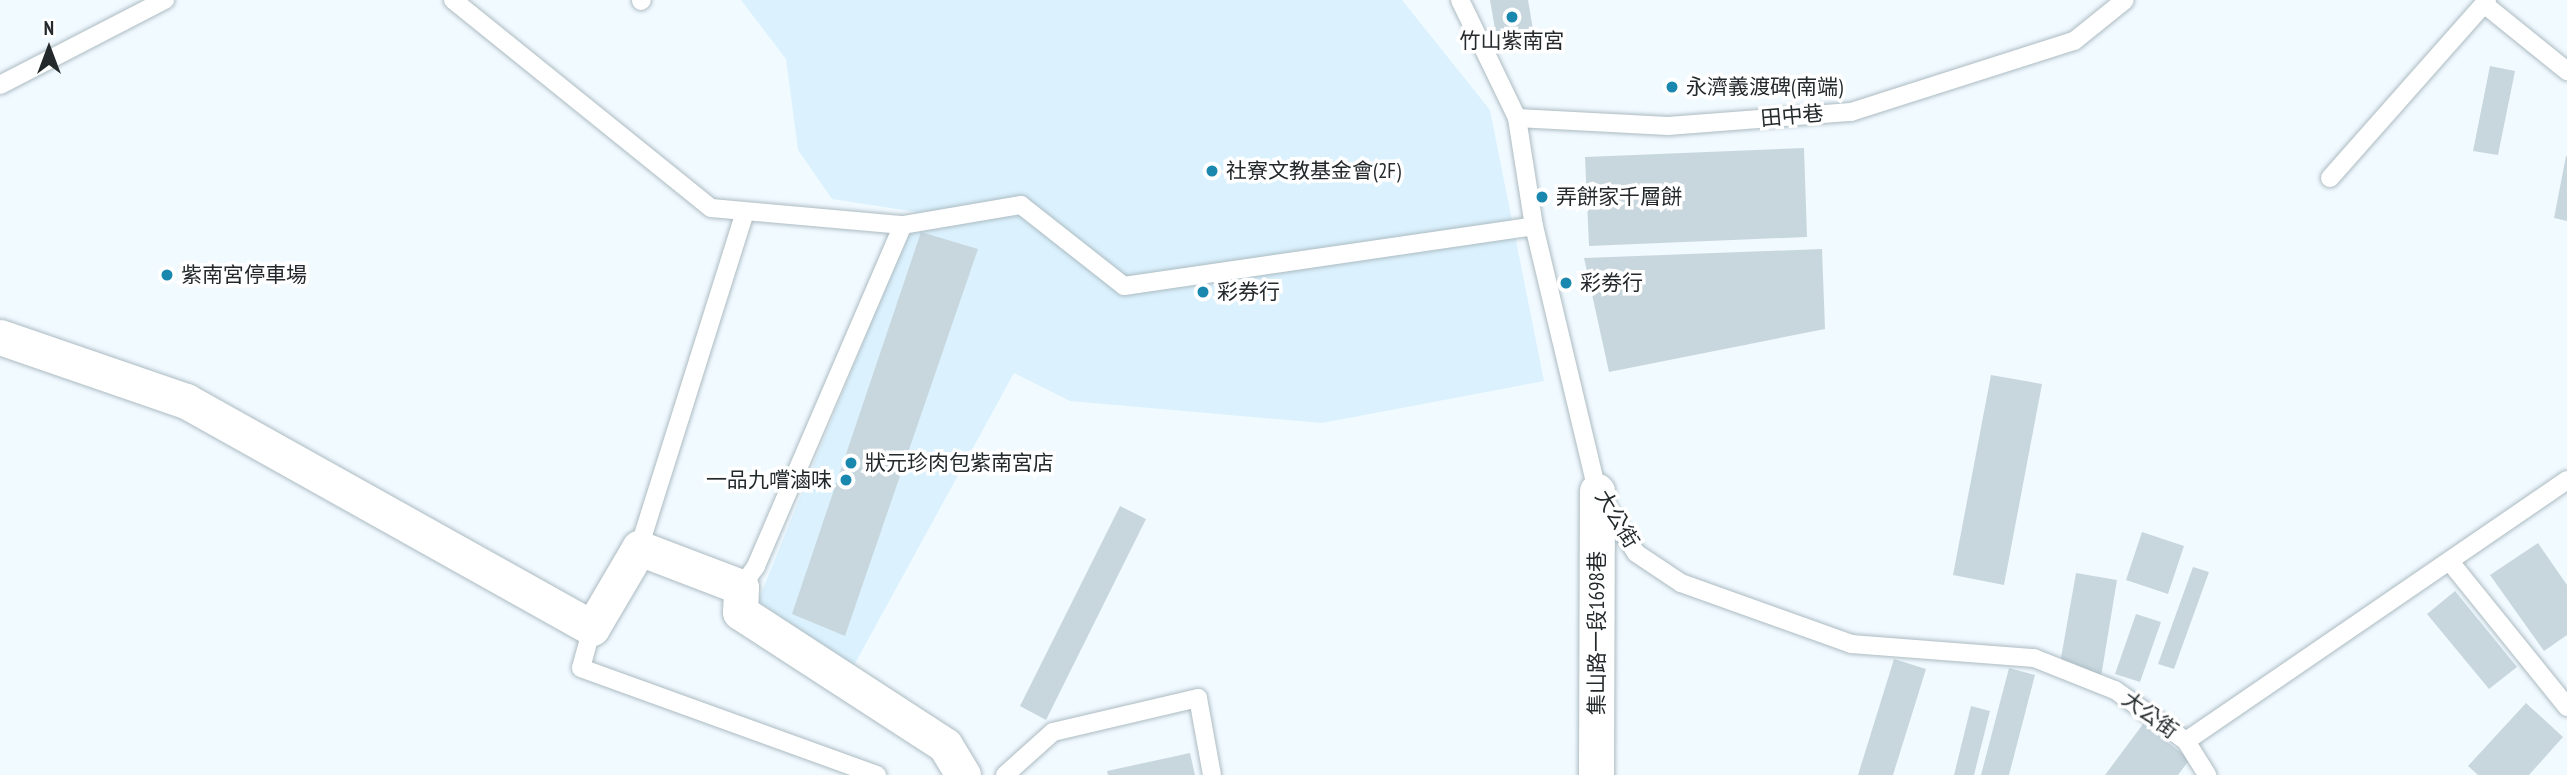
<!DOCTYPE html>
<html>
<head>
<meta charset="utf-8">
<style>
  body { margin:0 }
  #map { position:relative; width:2567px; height:775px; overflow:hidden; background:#f1faff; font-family:"PT Sans Narrow","Noto Sans TC",sans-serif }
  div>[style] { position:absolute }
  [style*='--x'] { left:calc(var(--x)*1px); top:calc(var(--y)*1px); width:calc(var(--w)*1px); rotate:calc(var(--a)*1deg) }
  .built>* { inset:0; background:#dbf2fe }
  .building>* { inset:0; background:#c8d7de }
  .roads { filter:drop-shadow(0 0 2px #acbbc2) drop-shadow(0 0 2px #acbbc2) }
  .service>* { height:18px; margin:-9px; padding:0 9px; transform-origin:9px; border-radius:9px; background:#fff }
  .minor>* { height:35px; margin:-17.5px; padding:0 17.5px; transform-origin:17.5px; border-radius:17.5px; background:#fff }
  .dots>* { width:19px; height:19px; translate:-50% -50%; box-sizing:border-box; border:4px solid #fff; border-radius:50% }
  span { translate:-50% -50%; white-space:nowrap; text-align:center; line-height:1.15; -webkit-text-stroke:7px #fff; paint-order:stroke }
  .poi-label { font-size:21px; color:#242a2c }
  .left { translate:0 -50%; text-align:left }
  .right { translate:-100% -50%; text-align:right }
  .street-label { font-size:21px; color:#242a2c }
  .north { position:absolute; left:14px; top:14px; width:70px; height:70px; -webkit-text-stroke:5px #fff; paint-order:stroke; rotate:0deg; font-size:19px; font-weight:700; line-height:28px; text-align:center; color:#242a2c }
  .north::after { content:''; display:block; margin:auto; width:24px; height:32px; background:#242a2c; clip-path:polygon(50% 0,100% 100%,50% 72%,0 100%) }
</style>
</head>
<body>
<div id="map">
  <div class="built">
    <div style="clip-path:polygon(741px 0,1402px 0,1490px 110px,1544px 381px,1322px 423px,1070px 401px,1014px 373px,852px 669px,758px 601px,916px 212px,832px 199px,798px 150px,786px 59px)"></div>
  </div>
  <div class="building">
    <div style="clip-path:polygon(1490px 0,1528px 0,1534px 35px,1497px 41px)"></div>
    <div style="clip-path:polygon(2490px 66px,2515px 71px,2498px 155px,2473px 151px)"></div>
    <div style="clip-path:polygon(1804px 148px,1807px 237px,1589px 246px,1585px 157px)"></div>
    <div style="clip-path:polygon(2566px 156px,2567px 156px,2567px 221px,2554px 218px)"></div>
    <div style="clip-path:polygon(921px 232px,978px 249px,845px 636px,792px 614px)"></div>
    <div style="clip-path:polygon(1822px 249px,1825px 329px,1609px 372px,1584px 258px)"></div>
    <div style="clip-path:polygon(1991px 375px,2042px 384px,2004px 585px,1953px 575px)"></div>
    <div style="clip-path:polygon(1120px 506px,1146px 519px,1046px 720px,1020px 706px)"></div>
    <div style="clip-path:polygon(2142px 532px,2184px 546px,2168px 594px,2126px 580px)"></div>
    <div style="clip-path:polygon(2538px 543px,2567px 585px,2567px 635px,2544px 651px,2490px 575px)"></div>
    <div style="clip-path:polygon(2193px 567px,2209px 572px,2174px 669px,2158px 664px)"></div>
    <div style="clip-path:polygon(2076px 573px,2117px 580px,2100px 683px,2058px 675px)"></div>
    <div style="clip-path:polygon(2455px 591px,2517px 667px,2489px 689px,2427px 614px)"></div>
    <div style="clip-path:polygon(2136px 614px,2161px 622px,2140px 682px,2115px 674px)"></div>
    <div style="clip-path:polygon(1894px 659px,1926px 669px,1893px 775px,1858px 775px)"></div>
    <div style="clip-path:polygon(2009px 668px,2035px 675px,2009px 775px,1981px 775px)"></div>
    <div style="clip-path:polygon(2526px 703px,2563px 737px,2529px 775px,2478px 775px,2468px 766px)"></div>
    <div style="clip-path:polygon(1971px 706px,1990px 711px,1974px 775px,1954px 775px)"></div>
    <div style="clip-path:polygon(2143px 724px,2190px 759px,2178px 775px,2105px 775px)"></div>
    <div style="clip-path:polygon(1190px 753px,1195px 775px,1108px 775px,1107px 771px)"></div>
  </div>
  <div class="roads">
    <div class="service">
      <div style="--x:453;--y:0;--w:331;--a:38.9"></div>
      <div style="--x:711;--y:208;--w:193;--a:5.1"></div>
      <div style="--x:903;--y:225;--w:120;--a:-9.6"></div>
      <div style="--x:1021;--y:205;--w:131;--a:38.2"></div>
      <div style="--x:1124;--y:286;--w:414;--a:-8.3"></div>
      <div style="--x:1460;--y:0;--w:131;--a:64.2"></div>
      <div style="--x:1517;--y:118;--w:109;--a:81.1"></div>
      <div style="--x:1534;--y:226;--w:272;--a:76.6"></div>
      <div style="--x:1597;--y:491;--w:73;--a:57.8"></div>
      <div style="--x:1636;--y:553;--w:54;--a:33.7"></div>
      <div style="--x:1681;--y:583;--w:181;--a:19.7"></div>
      <div style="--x:1851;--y:644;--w:184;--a:4.4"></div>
      <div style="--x:2034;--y:658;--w:87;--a:21.6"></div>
      <div style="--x:2115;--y:690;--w:87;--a:35.7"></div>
      <div style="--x:2186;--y:741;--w:40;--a:58"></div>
      <div style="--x:2487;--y:0;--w:5;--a:127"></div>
      <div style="--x:2484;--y:4;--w:107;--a:38.9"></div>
      <div style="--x:641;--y:1;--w:1;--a:-45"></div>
      <div style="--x:0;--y:85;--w:186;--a:-27.3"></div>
      <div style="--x:1517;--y:118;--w:151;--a:3"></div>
      <div style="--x:1668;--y:126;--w:184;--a:-4.4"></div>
      <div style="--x:1851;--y:112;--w:234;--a:-17.7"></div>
      <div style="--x:2074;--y:41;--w:65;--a:-38.8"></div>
      <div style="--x:2330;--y:178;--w:232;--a:-48.5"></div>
      <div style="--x:639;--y:548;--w:350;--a:-72.5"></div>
      <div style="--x:2451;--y:563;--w:185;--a:51.1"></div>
      <div style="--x:741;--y:587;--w:26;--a:-54"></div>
      <div style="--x:756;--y:566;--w:371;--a:-66.7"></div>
      <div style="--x:592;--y:628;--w:41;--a:105.4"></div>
      <div style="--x:581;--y:668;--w:315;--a:19.9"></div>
      <div style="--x:2186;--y:741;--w:462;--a:-34.4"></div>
      <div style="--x:1005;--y:775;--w:64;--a:-41.9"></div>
      <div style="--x:1053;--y:732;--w:149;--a:-13.2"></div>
      <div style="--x:1198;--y:698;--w:78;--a:79.7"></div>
    </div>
    <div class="minor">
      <div style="--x:0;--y:337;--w:197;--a:19"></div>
      <div style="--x:186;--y:401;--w:465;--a:29.2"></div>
      <div style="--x:592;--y:628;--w:93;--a:-59.6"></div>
      <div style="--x:639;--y:548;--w:109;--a:20.9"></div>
      <div style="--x:741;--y:587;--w:25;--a:92"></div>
      <div style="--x:740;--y:612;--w:244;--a:33"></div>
      <div style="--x:945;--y:745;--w:35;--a:59"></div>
      <div style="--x:1596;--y:775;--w:284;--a:-89.8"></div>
    </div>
  </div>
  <div class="dots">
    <div style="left:1512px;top:17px;background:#1a88ae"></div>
    <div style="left:1672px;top:87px;background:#1a88ae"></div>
    <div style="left:1212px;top:171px;background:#1a88ae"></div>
    <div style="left:1542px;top:197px;background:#1a88ae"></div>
    <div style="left:167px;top:275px;background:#1a88ae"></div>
    <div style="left:1566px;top:283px;background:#1a88ae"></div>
    <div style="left:1203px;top:292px;background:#1a88ae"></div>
    <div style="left:851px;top:463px;background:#1a88ae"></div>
    <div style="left:846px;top:480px;background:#1a88ae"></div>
  </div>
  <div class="poi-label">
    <span style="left:1512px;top:41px">竹山紫南宮</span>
    <span class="left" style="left:1686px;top:87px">永濟義渡碑(南端)</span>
    <span class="left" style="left:1226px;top:171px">社寮文教基金會(2F)</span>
    <span class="left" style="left:1556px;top:197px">弄餅家千層餅</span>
    <span class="left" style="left:181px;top:275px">紫南宮停車場</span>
    <span class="left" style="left:1580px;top:283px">彩劵行</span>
    <span class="left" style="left:1217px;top:292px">彩券行</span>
    <span class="left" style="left:865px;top:463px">狀元珍肉包紫南宮店</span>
    <span class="right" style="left:832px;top:480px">一品九嚐滷味</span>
  </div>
  <div class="street-label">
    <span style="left:1792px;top:116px;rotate:-5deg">田中巷</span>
    <span style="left:1617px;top:519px;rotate:59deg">大公街</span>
    <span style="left:1597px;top:633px;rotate:-90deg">集山路一段1698巷</span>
    <span style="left:2150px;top:715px;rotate:36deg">大公街</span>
  </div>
  <div class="north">N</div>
</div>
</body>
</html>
